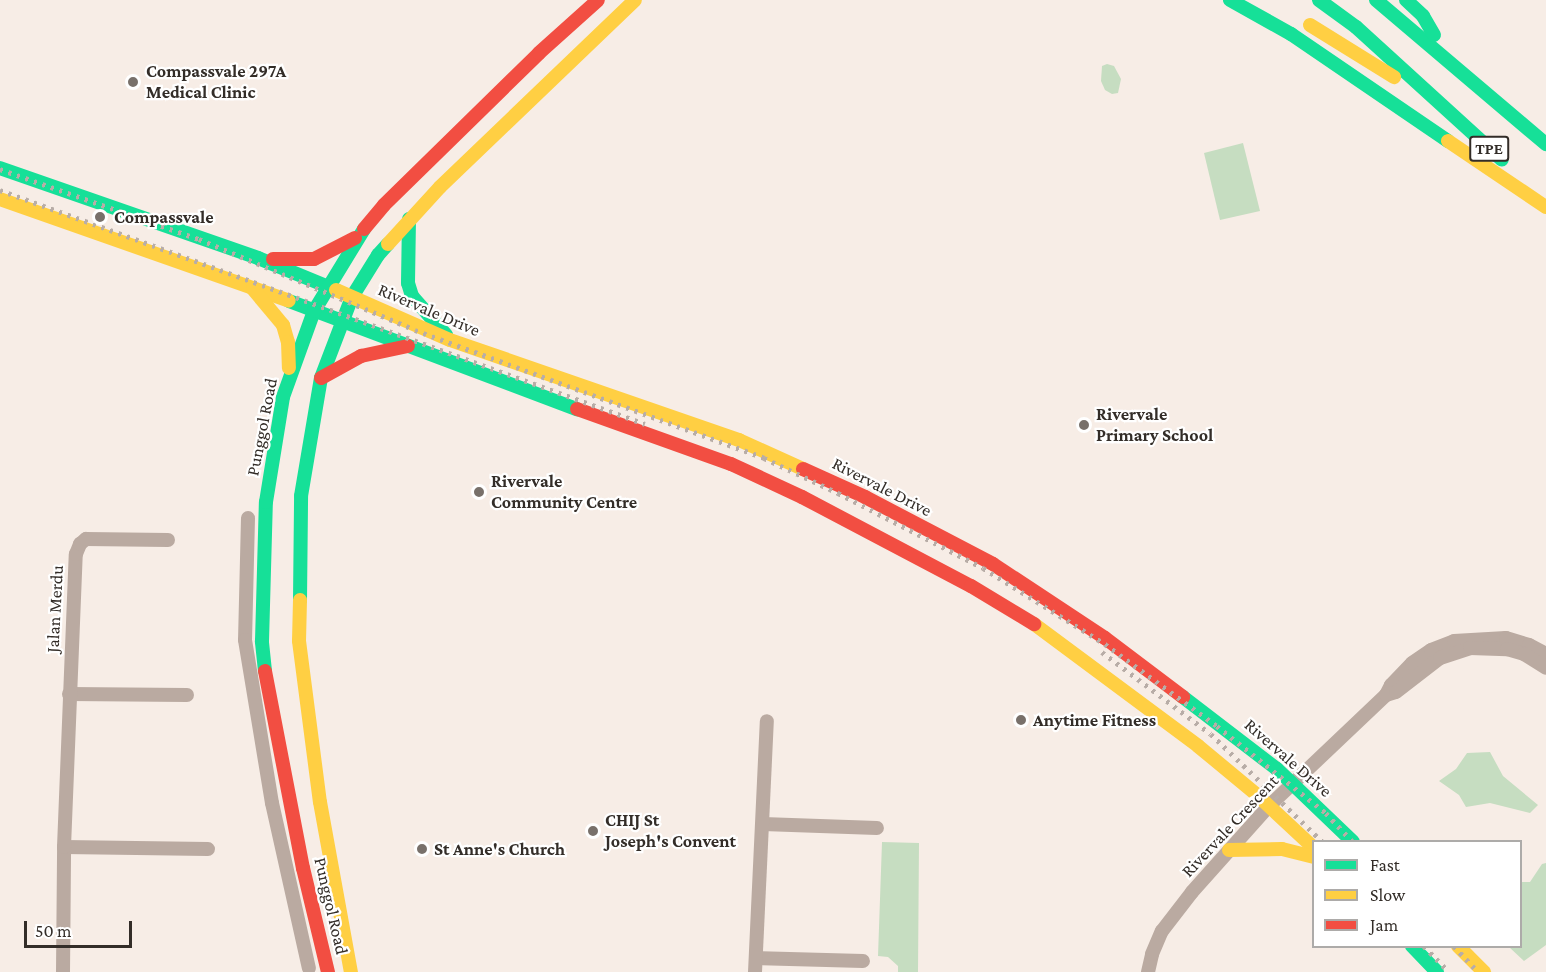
<!DOCTYPE html>
<html>
<head>
<meta charset="utf-8">
<style>
  body { margin:0 }
  #map { position:relative; width:1546px; height:972px; overflow:hidden; background:#f7ede6; font-family:"Crimson Pro",serif }
  div>[style] { position:absolute }
  [style*='--x'] { left:calc(var(--x)*1px); top:calc(var(--y)*1px); width:calc(var(--w)*1px); rotate:calc(var(--a)*1deg) }
  .green>* { inset:0; background:#c6ddc1 }
  .street>* { height:14px; margin:-7px; padding:0 7px; transform-origin:7px; border-radius:7px; background:#baaaa1 }
  .fast>* { height:14px; margin:-7px; padding:0 7px; transform-origin:7px; border-radius:7px; background:#16e098 }
  .slow>* { height:14px; margin:-7px; padding:0 7px; transform-origin:7px; border-radius:7px; background:#ffcf43 }
  .jam>* { height:14px; margin:-7px; padding:0 7px; transform-origin:7px; border-radius:7px; background:#f24e42 }
  .rail>* { height:4.5px; margin-top:-2.25px; transform-origin:0; background:repeating-linear-gradient(90deg,#b8ada7 0 3px,transparent 0 9px) }
  .dots>* { width:16px; height:16px; translate:-50% -50%; box-sizing:border-box; border:3px solid #fff; border-radius:50% }
  span { translate:-50% -50%; white-space:nowrap; text-align:center; line-height:1.15; -webkit-text-stroke:4.5px #fff; paint-order:stroke }
  .shield-label span { padding:2px 4px; background:#fff; border:2px solid; border-radius:4px; -webkit-text-stroke-width:0 }
  .shield-label { font-size:16px; color:#332d28; font-weight:700 }
  .poi-label { font-size:18px; color:#332d28; font-weight:700 }
  .left { translate:0 -50%; text-align:left }
  .street-label { font-size:18px; color:#332d28 }
  .legend { position:absolute; left:1312px; top:840px; width:210px; height:108px; box-sizing:border-box; background:#fff; border:2px solid #adaba9; margin:0; padding:8px 10px; list-style:none; font-size:18px; color:#332d28 }
  .legend li { display:flex; align-items:center; gap:12px; height:30px }
  .legend b { width:30px; border:2px solid #adaba9 }
  .scale { position:absolute; left:24px; top:921px; width:108px; height:27px; box-sizing:border-box; border:3px solid #332d28; border-top:0; padding-left:8px; font-size:18px; line-height:21px; white-space:nowrap; color:#332d28; -webkit-text-stroke:4px #fff; paint-order:stroke }
</style>
</head>
<body>
<div id="map">
  <div class="green">
    <div style="clip-path:polygon(1107px 64px,1114px 66px,1121px 79px,1118px 93px,1112px 94px,1105px 90px,1101px 81px,1102px 66px)"></div>
    <div style="clip-path:polygon(1243px 143px,1260px 211px,1220px 220px,1204px 153px)"></div>
    <div style="clip-path:polygon(1490px 752px,1503px 776px,1538px 805px,1530px 813px,1490px 803px,1466px 807px,1459px 795px,1439px 781px,1456px 769px,1467px 753px)"></div>
    <div style="clip-path:polygon(882px 842px,919px 843px,918px 972px,898px 972px,898px 966px,888px 957px,878px 956px)"></div>
    <div style="clip-path:polygon(1546px 863px,1546px 945px,1524px 961px,1509px 947px,1520px 946px,1522px 882px,1530px 882px,1542px 864px)"></div>
  </div>
  <div class="street">
    <div style="--x:248;--y:518;--w:122;--a:91.4"></div>
    <div style="--x:245;--y:640;--w:165;--a:80.6"></div>
    <div style="--x:272;--y:803;--w:169;--a:77.4"></div>
    <div style="--x:69;--y:694;--w:118;--a:0.5"></div>
    <div style="--x:1386;--y:695;--w:11;--a:-63"></div>
    <div style="--x:1391;--y:685;--w:30;--a:-46"></div>
    <div style="--x:1412;--y:663;--w:23;--a:-34"></div>
    <div style="--x:1431;--y:650;--w:25;--a:-21"></div>
    <div style="--x:1454;--y:641;--w:52;--a:-3.3"></div>
    <div style="--x:1506;--y:638;--w:24;--a:17"></div>
    <div style="--x:1529;--y:645;--w:19;--a:28"></div>
    <div style="--x:763;--y:824;--w:114;--a:2"></div>
    <div style="--x:64;--y:847;--w:144;--a:0.8"></div>
    <div style="--x:756;--y:958;--w:107;--a:1.6"></div>
    <div style="--x:63;--y:972;--w:125;--a:-89.5"></div>
    <div style="--x:64;--y:847;--w:293;--a:-87.7"></div>
    <div style="--x:76;--y:554;--w:11;--a:-68"></div>
    <div style="--x:80;--y:544;--w:8;--a:-40"></div>
    <div style="--x:86;--y:539;--w:82;--a:0.7"></div>
    <div style="--x:755;--y:972;--w:251;--a:-87.3"></div>
    <div style="--x:1148;--y:972;--w:18;--a:-77"></div>
    <div style="--x:1152;--y:954;--w:25;--a:-67"></div>
    <div style="--x:1162;--y:931;--w:49;--a:-52.4"></div>
    <div style="--x:1192;--y:892;--w:115;--a:-48.2"></div>
    <div style="--x:1269;--y:806;--w:161;--a:-43.5"></div>
    <div style="--x:1386;--y:695;--w:10;--a:-17"></div>
    <div style="--x:1396;--y:692;--w:56;--a:-37.7"></div>
    <div style="--x:1440;--y:658;--w:32;--a:-18"></div>
    <div style="--x:1470;--y:648;--w:37;--a:2"></div>
    <div style="--x:1507;--y:649;--w:18;--a:16"></div>
    <div style="--x:1524;--y:654;--w:26;--a:32"></div>
  </div>
  <div class="fast">
    <div style="--x:1230;--y:0;--w:70;--a:29.1"></div>
    <div style="--x:1291;--y:34;--w:190;--a:34.3"></div>
    <div style="--x:1319;--y:0;--w:46;--a:36.1"></div>
    <div style="--x:1356;--y:27;--w:197;--a:42.3"></div>
    <div style="--x:1376;--y:0;--w:223;--a:40.3"></div>
    <div style="--x:1406;--y:0;--w:23;--a:43"></div>
    <div style="--x:1423;--y:16;--w:22;--a:60"></div>
    <div style="--x:0;--y:168;--w:273;--a:19.2"></div>
    <div style="--x:258;--y:258;--w:84;--a:22.3"></div>
    <div style="--x:409;--y:219;--w:64;--a:90.9"></div>
    <div style="--x:408;--y:283;--w:14;--a:73"></div>
    <div style="--x:412;--y:296;--w:52;--a:48.9"></div>
    <div style="--x:289;--y:301;--w:308;--a:20.6"></div>
    <div style="--x:300;--y:600;--w:104;--a:-89.4"></div>
    <div style="--x:301;--y:496;--w:120;--a:-80.4"></div>
    <div style="--x:321;--y:378;--w:87;--a:-69.1"></div>
    <div style="--x:352;--y:297;--w:49;--a:-58.2"></div>
    <div style="--x:378;--y:255;--w:15;--a:-48"></div>
    <div style="--x:265;--y:671;--w:30;--a:-96"></div>
    <div style="--x:262;--y:641;--w:139;--a:-88.4"></div>
    <div style="--x:266;--y:502;--w:106;--a:-80.8"></div>
    <div style="--x:283;--y:397;--w:91;--a:-70.2"></div>
    <div style="--x:314;--y:311;--w:96;--a:-58.6"></div>
    <div style="--x:1183;--y:697;--w:118;--a:37.5"></div>
    <div style="--x:1277;--y:769;--w:105;--a:43.8"></div>
    <div style="--x:1412;--y:946;--w:36;--a:46"></div>
  </div>
  <div class="slow">
    <div style="--x:1310;--y:25;--w:99;--a:31.8"></div>
    <div style="--x:1448;--y:141;--w:118;--a:34"></div>
    <div style="--x:0;--y:199;--w:306;--a:19.4"></div>
    <div style="--x:388;--y:244;--w:77;--a:-47.6"></div>
    <div style="--x:440;--y:187;--w:270;--a:-43.8"></div>
    <div style="--x:253;--y:289;--w:47;--a:50.2"></div>
    <div style="--x:283;--y:325;--w:18;--a:74"></div>
    <div style="--x:288;--y:342;--w:26;--a:88"></div>
    <div style="--x:336;--y:290;--w:124;--a:23.7"></div>
    <div style="--x:450;--y:340;--w:306;--a:19.1"></div>
    <div style="--x:739;--y:440;--w:70;--a:24.4"></div>
    <div style="--x:300;--y:600;--w:41;--a:91.4"></div>
    <div style="--x:299;--y:641;--w:162;--a:82.6"></div>
    <div style="--x:320;--y:802;--w:173;--a:79.7"></div>
    <div style="--x:1034;--y:624;--w:204;--a:36.6"></div>
    <div style="--x:1198;--y:746;--w:75;--a:39.6"></div>
    <div style="--x:1256;--y:794;--w:79;--a:43"></div>
    <div style="--x:1229;--y:850;--w:53;--a:-1.1"></div>
    <div style="--x:1282;--y:849;--w:33;--a:14"></div>
    <div style="--x:1458;--y:946;--w:37;--a:45"></div>
  </div>
  <div class="jam">
    <div style="--x:364;--y:229;--w:31;--a:-50"></div>
    <div style="--x:384;--y:205;--w:217;--a:-44.4"></div>
    <div style="--x:539;--y:53;--w:79;--a:-41.9"></div>
    <div style="--x:273;--y:259;--w:41;--a:0"></div>
    <div style="--x:314;--y:259;--w:46;--a:-27.1"></div>
    <div style="--x:321;--y:378;--w:46;--a:-28.8"></div>
    <div style="--x:361;--y:356;--w:48;--a:-12"></div>
    <div style="--x:577;--y:409;--w:164;--a:19.7"></div>
    <div style="--x:731;--y:464;--w:78;--a:24.9"></div>
    <div style="--x:802;--y:497;--w:191;--a:27.8"></div>
    <div style="--x:971;--y:586;--w:74;--a:31.1"></div>
    <div style="--x:803;--y:469;--w:68;--a:24.3"></div>
    <div style="--x:865;--y:497;--w:144;--a:27.6"></div>
    <div style="--x:993;--y:564;--w:134;--a:33.5"></div>
    <div style="--x:1105;--y:638;--w:98;--a:37.1"></div>
    <div style="--x:265;--y:671;--w:201;--a:79.1"></div>
    <div style="--x:303;--y:868;--w:107;--a:76.5"></div>
  </div>
  <div class="rail">
    <div style="--x:0;--y:169;--w:211;--a:19.4"></div>
    <div style="--x:199;--y:239;--w:234;--a:22.8"></div>
    <div style="--x:415;--y:330;--w:372;--a:20.1"></div>
    <div style="--x:764;--y:458;--w:82;--a:25.3"></div>
    <div style="--x:838;--y:493;--w:163;--a:27.3"></div>
    <div style="--x:983;--y:568;--w:144;--a:31.9"></div>
    <div style="--x:1105;--y:644;--w:139;--a:36.2"></div>
    <div style="--x:1217;--y:726;--w:139;--a:38.6"></div>
    <div style="--x:1326;--y:813;--w:40;--a:47"></div>
    <div style="--x:0;--y:190;--w:686;--a:19.94"></div>
    <div style="--x:1102;--y:652;--w:136;--a:37"></div>
    <div style="--x:1211;--y:734;--w:156;--a:44"></div>
    <div style="--x:1424;--y:946;--w:36;--a:46"></div>
    <div style="--x:1454;--y:946;--w:35;--a:47"></div>
  </div>
  <div class="dots">
    <div style="left:133px;top:82px;background:#78706a"></div>
    <div style="left:100px;top:217px;background:#78706a"></div>
    <div style="left:1084px;top:425px;background:#78706a"></div>
    <div style="left:479px;top:492px;background:#78706a"></div>
    <div style="left:1021px;top:720px;background:#78706a"></div>
    <div style="left:593px;top:831px;background:#78706a"></div>
    <div style="left:422px;top:849px;background:#78706a"></div>
  </div>
  <div class="shield-label">
    <span style="left:1489px;top:149px">TPE</span>
  </div>
  <div class="poi-label">
    <span class="left" style="left:146px;top:82px">Compassvale 297A<br>Medical Clinic</span>
    <span class="left" style="left:114px;top:217px">Compassvale</span>
    <span class="left" style="left:1096px;top:425px">Rivervale<br>Primary School</span>
    <span class="left" style="left:491px;top:492px">Rivervale<br>Community Centre</span>
    <span class="left" style="left:1033px;top:720px">Anytime Fitness</span>
    <span class="left" style="left:605px;top:831px">CHIJ St<br>Joseph's Convent</span>
    <span class="left" style="left:434px;top:849px">St Anne's Church</span>
  </div>
  <div class="street-label">
    <span style="left:429px;top:310px;rotate:23deg">Rivervale Drive</span>
    <span style="left:262px;top:427px;rotate:-79deg">Punggol Road</span>
    <span style="left:882px;top:487px;rotate:27deg">Rivervale Drive</span>
    <span style="left:55px;top:609px;rotate:-87deg">Jalan Merdu</span>
    <span style="left:1288px;top:758px;rotate:41deg">Rivervale Drive</span>
    <span style="left:1230px;top:826px;rotate:-47deg">Rivervale Crescent</span>
    <span style="left:331px;top:906px;rotate:77deg">Punggol Road</span>
  </div>
  <ul class="legend">
  <li><b style="height:8px;background:#16e098"></b>Fast</li>
  <li><b style="height:8px;background:#ffcf43"></b>Slow</li>
  <li><b style="height:8px;background:#f24e42"></b>Jam</li>
  </ul>
  <div class="scale">50 m</div>
</div>
</body>
</html>
